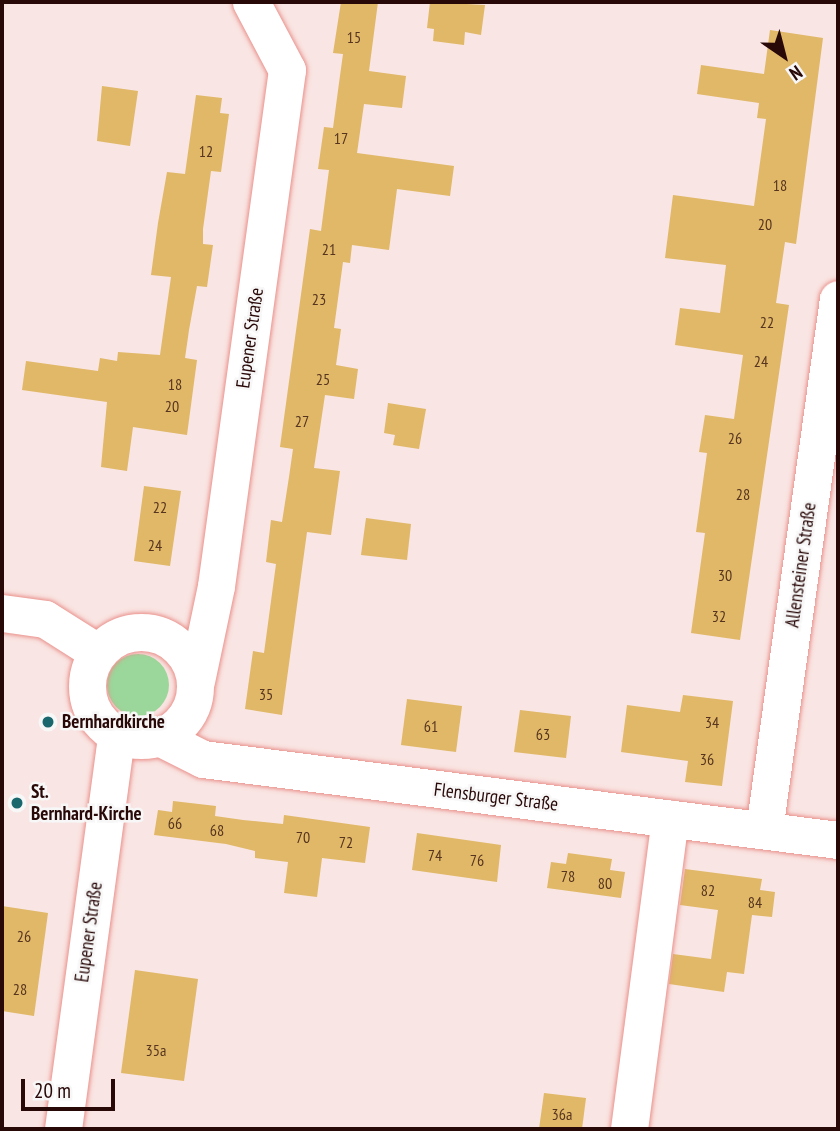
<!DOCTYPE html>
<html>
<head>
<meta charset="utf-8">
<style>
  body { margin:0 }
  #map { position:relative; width:840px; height:1131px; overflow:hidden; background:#f9e5e3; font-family:"PT Sans Narrow",sans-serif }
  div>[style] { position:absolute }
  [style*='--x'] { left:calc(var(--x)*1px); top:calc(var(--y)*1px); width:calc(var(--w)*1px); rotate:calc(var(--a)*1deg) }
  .green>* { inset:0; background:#9bd79a }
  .round { border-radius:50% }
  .building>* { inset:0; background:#e0b867 }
  .roads { filter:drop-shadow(0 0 2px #ea918b) drop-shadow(0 0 2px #ea918b) }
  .minor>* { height:37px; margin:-18.5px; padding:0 18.5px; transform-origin:18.5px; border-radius:18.5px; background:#fff }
  .minor>.ring { margin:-18.5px; padding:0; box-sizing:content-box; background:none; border:37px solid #fff; border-radius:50% }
  .dots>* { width:19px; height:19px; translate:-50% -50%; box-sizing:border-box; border:4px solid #f7f7f7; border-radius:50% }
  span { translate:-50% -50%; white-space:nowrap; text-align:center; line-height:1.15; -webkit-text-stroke:5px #f7f7f7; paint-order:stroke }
  .number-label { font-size:16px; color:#573420 }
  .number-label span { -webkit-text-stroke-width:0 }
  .street-label { font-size:19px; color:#290808 }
  .poi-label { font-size:19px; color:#290808; font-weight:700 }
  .left { translate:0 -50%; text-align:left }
  .frame { position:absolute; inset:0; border:4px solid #290808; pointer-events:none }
  .north { position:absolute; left:749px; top:21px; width:70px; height:70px; -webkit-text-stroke:5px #f7f7f7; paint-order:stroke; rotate:145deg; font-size:19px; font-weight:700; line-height:28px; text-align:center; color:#290808 }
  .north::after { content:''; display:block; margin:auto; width:24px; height:32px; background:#290808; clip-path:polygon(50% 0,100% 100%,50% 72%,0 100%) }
  .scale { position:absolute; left:21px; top:1079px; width:94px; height:32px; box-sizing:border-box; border:4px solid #290808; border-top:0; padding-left:9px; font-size:21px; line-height:24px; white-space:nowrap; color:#290808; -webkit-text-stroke:5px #f7f7f7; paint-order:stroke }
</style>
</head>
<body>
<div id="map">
  <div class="green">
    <div class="round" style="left:107px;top:654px;width:62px;height:62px"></div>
  </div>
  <div class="building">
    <div style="clip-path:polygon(341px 2px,378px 2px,369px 71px,406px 76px,402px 108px,364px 104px,357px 153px,454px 166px,450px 196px,397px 189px,389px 250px,352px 245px,350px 263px,343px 262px,334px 328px,341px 329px,336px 365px,358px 369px,354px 399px,325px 395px,314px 468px,340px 471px,331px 535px,307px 532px,282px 715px,245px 709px,253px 651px,264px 653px,276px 564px,266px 562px,271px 520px,282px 522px,289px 477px,293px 449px,280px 447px,310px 229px,321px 231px,329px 170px,318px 169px,324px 127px,333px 128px,339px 83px,343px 54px,333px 53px)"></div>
    <div style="clip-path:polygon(430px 2px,485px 5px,481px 35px,465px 32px,464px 45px,433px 41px,434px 29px,427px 28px)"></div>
    <div style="clip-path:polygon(770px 30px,823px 38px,796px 244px,785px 242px,776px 303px,789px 305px,740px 640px,691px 633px,705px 533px,696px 532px,707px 453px,699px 452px,705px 415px,734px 419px,743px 355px,675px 345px,680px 308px,720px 313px,726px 265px,665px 258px,673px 195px,754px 206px,766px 119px,757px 118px,759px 103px,697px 94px,701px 65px,764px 74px)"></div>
    <div style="clip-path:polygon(102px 86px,138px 91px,130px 146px,97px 141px)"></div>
    <div style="clip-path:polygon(196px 95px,222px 98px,220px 113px,229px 114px,221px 172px,211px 171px,203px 229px,203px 244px,213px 245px,207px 287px,197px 286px,189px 330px,185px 358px,197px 360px,187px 435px,133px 427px,127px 471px,101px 467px,107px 402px,22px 390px,26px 361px,98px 371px,100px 358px,117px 361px,118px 352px,160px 355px,171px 277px,151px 275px,158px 223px,167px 172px,185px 174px)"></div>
    <div style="clip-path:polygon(388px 403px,426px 409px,419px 449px,393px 445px,395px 435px,384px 433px)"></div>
    <div style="clip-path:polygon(144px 486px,181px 491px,170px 566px,134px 561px)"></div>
    <div style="clip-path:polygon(366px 518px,411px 524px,407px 560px,361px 555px)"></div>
    <div style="clip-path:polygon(683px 695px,733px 701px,722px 786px,685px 782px,688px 761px,621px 752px,627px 705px,680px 712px)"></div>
    <div style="clip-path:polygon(407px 699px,462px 706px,456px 752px,401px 745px)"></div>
    <div style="clip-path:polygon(520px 710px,571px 716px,566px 758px,514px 752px)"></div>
    <div style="clip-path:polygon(173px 801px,216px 806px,215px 816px,243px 820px,283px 824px,284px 815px,370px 827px,365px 863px,322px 858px,317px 897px,284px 893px,288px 862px,255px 858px,255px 851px,226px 844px,154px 835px,158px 810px,172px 812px)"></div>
    <div style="clip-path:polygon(417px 833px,501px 845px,497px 882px,412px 870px)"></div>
    <div style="clip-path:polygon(568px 853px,612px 859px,610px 870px,625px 872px,621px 898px,547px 888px,551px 862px,566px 864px)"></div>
    <div style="clip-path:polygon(685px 869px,762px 879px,760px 890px,775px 892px,772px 917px,752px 915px,744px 974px,727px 972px,724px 992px,669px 984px,673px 954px,711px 959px,718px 910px,680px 905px)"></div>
    <div style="clip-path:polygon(2px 906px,48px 913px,34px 1016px,2px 1011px)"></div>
    <div style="clip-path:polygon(135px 970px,198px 979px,184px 1081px,121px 1073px)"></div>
    <div style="clip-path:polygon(544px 1093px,586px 1098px,582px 1129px,539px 1129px)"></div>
  </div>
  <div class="roads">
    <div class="minor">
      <div style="--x:2;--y:613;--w:43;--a:7.9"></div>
      <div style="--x:45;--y:619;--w:62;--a:32.4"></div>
      <div class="ring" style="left:87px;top:632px;width:71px;height:71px"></div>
      <div style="--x:196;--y:681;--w:97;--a:-78.1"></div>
      <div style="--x:216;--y:586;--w:521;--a:-82.17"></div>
      <div style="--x:287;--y:70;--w:77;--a:-117.9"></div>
      <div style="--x:159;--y:737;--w:49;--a:26.6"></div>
      <div style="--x:203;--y:759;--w:640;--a:7.27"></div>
      <div style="--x:764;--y:830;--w:536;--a:-82.07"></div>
      <div style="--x:63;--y:1129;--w:398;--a:-82.3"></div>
      <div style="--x:629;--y:1129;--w:313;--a:-82.5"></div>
    </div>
  </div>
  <div class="dots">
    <div style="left:48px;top:722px;background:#1b676e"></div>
    <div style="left:17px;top:803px;background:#1b676e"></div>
  </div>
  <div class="number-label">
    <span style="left:354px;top:37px">15</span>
    <span style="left:341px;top:138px">17</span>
    <span style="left:206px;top:151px">12</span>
    <span style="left:780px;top:185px">18</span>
    <span style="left:765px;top:224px">20</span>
    <span style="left:329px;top:249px">21</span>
    <span style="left:319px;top:299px">23</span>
    <span style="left:767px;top:322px">22</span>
    <span style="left:761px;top:361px">24</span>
    <span style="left:323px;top:379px">25</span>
    <span style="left:175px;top:384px">18</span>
    <span style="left:172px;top:406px">20</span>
    <span style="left:302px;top:421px">27</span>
    <span style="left:735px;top:438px">26</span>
    <span style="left:743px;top:494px">28</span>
    <span style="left:160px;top:507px">22</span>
    <span style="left:155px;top:545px">24</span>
    <span style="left:725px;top:575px">30</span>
    <span style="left:719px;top:616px">32</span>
    <span style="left:266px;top:694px">35</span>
    <span style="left:712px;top:722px">34</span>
    <span style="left:431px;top:726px">61</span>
    <span style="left:543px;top:734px">63</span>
    <span style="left:707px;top:759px">36</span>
    <span style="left:175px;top:823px">66</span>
    <span style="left:217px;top:830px">68</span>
    <span style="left:303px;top:837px">70</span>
    <span style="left:346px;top:842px">72</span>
    <span style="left:435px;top:855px">74</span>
    <span style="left:477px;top:860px">76</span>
    <span style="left:568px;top:876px">78</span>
    <span style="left:605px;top:883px">80</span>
    <span style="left:708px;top:890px">82</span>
    <span style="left:755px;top:902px">84</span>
    <span style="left:24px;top:936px">26</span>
    <span style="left:20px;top:989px">28</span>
    <span style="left:156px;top:1050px">35a</span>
    <span style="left:562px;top:1114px">36a</span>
  </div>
  <div class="street-label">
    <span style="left:250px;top:338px;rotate:-82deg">Eupener Straße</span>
    <span style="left:801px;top:565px;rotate:-82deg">Allensteiner Straße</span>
    <span style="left:496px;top:797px;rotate:7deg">Flensburger Straße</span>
    <span style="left:89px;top:932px;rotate:-82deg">Eupener Straße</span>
  </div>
  <div class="poi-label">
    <span class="left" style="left:62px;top:722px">Bernhardkirche</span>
    <span class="left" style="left:31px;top:803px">St.<br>Bernhard-Kirche</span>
  </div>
  <div class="frame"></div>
  <div class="north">N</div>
  <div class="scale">20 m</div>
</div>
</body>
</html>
